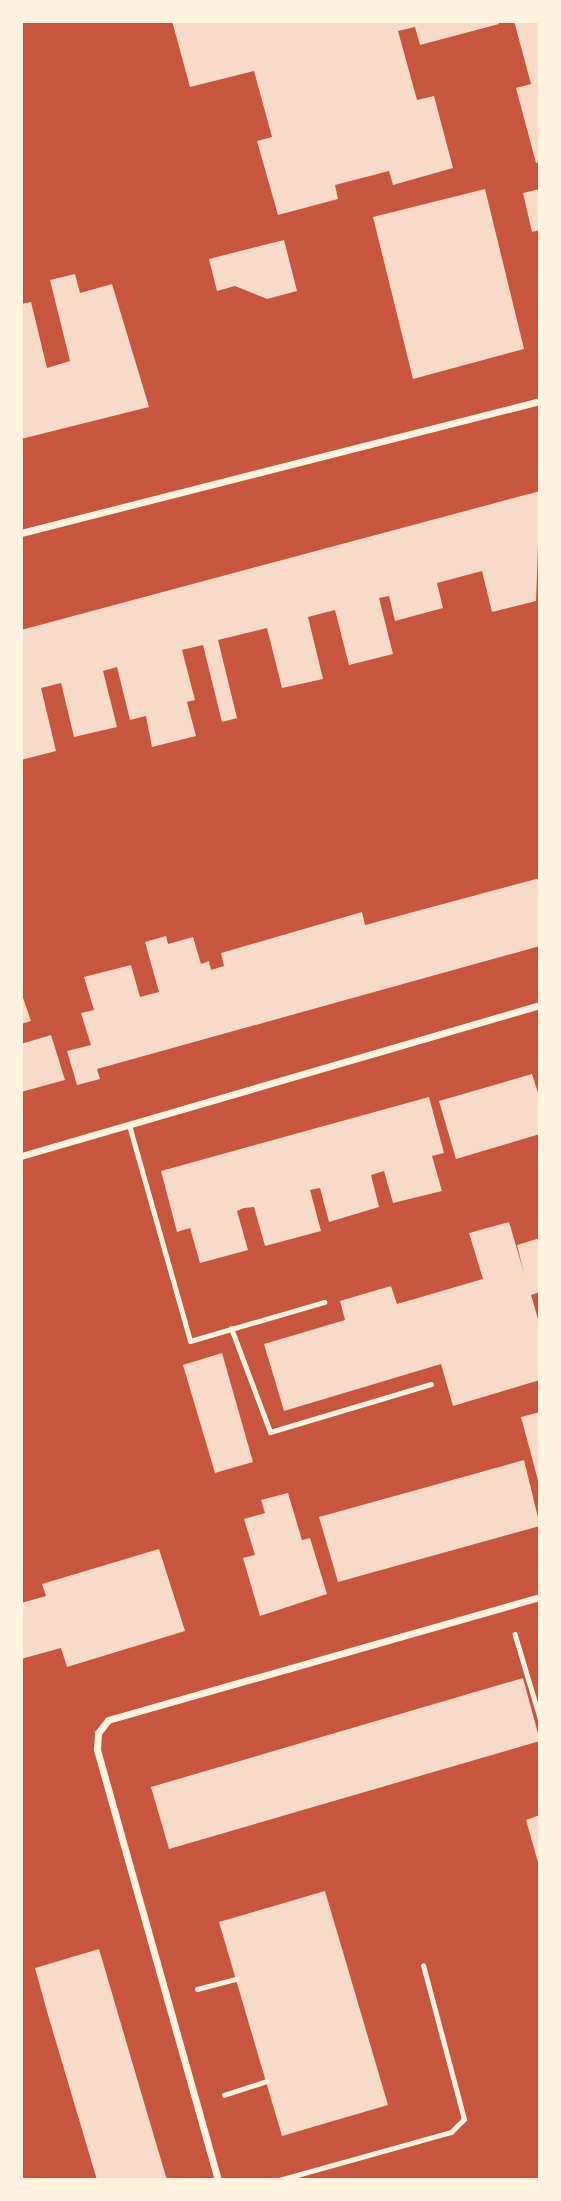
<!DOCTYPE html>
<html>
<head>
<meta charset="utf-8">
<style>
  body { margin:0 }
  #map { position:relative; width:561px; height:2201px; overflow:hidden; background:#c8553d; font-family:"DM Sans",sans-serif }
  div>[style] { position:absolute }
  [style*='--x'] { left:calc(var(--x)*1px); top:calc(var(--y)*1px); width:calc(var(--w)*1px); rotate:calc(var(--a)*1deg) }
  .building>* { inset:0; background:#f7dbc8 }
  .path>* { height:4.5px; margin:-2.25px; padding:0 2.25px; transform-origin:2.25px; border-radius:2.25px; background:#fff3e0 }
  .service>* { height:5px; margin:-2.5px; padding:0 2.5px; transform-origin:2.5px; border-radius:2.5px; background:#fff3e0 }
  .minor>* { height:7px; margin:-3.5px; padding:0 3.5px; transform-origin:3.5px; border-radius:3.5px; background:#fff3e0 }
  span { translate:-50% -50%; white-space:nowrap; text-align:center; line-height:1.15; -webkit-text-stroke:7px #fff3e0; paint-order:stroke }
  .frame { position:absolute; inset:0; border:23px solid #fff3e0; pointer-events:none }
</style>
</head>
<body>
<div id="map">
  <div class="building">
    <div style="clip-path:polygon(172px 21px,498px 21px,499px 24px,420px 45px,415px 27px,398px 31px,417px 100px,434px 96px,453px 168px,393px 185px,389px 171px,335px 185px,338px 199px,278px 215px,257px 141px,272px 137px,254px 71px,190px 87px)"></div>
    <div style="clip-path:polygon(514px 21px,540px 21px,540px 162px,536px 163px,516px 88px,531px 84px)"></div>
    <div style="clip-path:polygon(485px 189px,524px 349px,413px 379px,373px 217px)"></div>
    <div style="clip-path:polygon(540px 189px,540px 230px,532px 232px,523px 193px)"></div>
    <div style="clip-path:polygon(284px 240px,297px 291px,267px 299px,235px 286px,217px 291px,209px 259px)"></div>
    <div style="clip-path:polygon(75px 274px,80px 293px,112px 284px,149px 407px,21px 439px,21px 304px,31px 302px,47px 368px,70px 361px,50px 280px)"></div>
    <div style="clip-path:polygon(540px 491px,536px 601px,492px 612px,482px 571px,437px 583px,443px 608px,395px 621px,389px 596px,379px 598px,393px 654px,349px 665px,335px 610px,308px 617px,323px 679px,282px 688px,267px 628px,218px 640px,237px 718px,222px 722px,203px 645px,182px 650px,195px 700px,187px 702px,196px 736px,152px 747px,146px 716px,130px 720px,117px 667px,103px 671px,117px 727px,74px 737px,61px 683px,41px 688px,56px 751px,21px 760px,21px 630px)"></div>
    <div style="clip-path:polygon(540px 878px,540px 946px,97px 1069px,100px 1079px,77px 1085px,67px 1051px,91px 1045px,81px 1013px,94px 1010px,84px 977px,131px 965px,140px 997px,159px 992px,145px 942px,166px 936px,168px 944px,193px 937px,201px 964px,209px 961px,211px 970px,224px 966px,221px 953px,362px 912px,365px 925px)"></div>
    <div style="clip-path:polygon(21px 992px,31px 1021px,21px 1024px)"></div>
    <div style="clip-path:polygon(51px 1035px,65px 1080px,21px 1092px,21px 1044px)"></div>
    <div style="clip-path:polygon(532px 1074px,540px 1099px,540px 1134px,456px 1159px,439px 1101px)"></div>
    <div style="clip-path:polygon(429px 1097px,444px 1153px,432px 1156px,442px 1191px,393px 1203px,384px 1171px,371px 1175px,379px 1207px,329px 1222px,320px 1188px,310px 1190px,321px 1231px,265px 1246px,254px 1207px,244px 1208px,237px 1211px,248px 1250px,200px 1263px,190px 1228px,177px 1232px,161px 1171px)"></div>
    <div style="clip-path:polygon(509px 1222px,524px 1273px,517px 1245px,540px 1238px,540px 1292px,531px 1295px,540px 1326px,540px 1380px,453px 1406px,441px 1364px,284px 1411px,264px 1344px,345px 1320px,340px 1301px,391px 1286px,397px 1304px,483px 1279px,469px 1233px)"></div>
    <div style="clip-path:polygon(222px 1353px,253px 1462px,215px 1473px,183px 1365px)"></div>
    <div style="clip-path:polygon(540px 1412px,540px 1484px,539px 1484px,521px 1417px)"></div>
    <div style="clip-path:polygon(524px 1460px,540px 1526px,338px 1582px,319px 1517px)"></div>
    <div style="clip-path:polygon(288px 1493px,302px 1540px,310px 1538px,327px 1594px,260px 1616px,243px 1558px,255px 1555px,244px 1519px,265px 1513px,261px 1500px)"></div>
    <div style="clip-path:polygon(159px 1549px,185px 1631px,67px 1667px,61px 1648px,21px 1659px,21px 1603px,46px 1596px,42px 1584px)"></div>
    <div style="clip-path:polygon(523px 1678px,540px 1741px,169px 1849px,151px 1787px)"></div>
    <div style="clip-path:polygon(540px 1815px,540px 1866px,539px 1866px,526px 1820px)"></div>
    <div style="clip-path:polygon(325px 1891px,388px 2105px,282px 2136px,219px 1922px)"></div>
    <div style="clip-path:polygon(99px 1949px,148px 2116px,167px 2180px,97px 2180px,48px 2015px,35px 1968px)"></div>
  </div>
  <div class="path">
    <div style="--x:515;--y:1634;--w:88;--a:73.4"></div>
    <div style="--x:197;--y:1989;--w:40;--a:-14.4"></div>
    <div style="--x:224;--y:2095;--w:45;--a:-18"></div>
  </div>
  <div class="service">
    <div style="--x:129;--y:1125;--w:224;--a:74.2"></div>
    <div style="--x:190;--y:1341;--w:140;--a:-16.2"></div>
    <div style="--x:231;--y:1328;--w:111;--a:69.4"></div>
    <div style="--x:270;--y:1432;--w:168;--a:-16.6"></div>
    <div style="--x:279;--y:2180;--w:179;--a:-15.6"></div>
    <div style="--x:451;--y:2132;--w:18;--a:-45"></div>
    <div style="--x:464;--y:2119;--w:159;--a:-104.9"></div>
  </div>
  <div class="minor">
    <div style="--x:21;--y:533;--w:536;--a:-14.27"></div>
    <div style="--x:21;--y:1156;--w:541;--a:-16.22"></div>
    <div style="--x:218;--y:2180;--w:448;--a:-105.7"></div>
    <div style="--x:97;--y:1749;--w:16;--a:-86"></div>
    <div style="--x:98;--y:1733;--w:16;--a:-52"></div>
    <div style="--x:108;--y:1720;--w:449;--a:-15.9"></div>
  </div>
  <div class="frame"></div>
</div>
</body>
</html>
